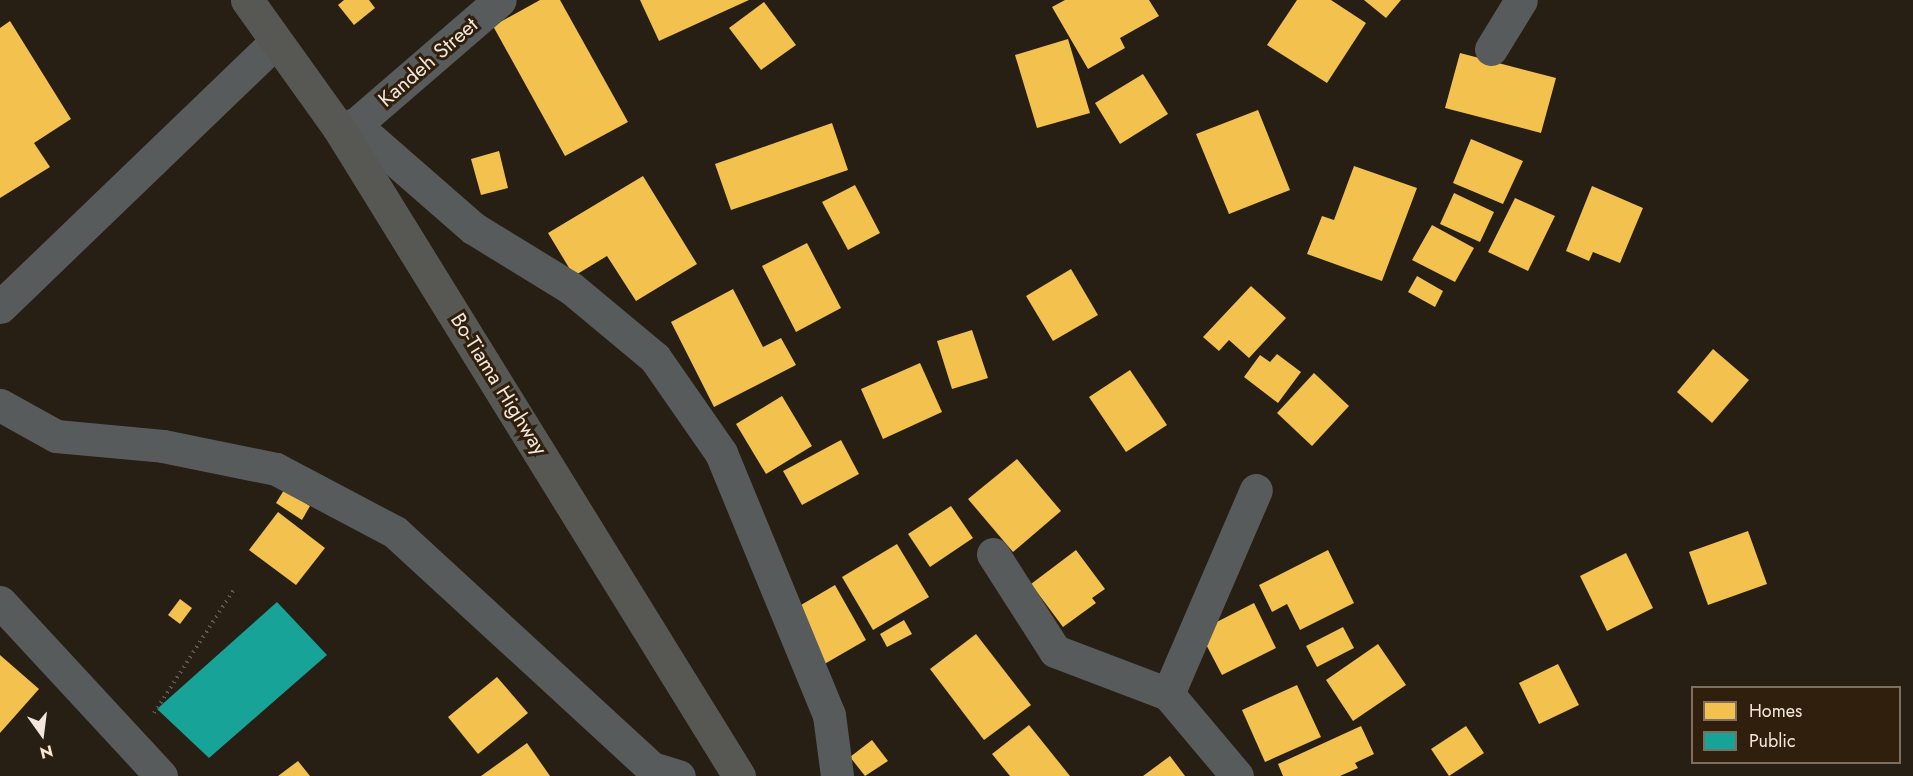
<!DOCTYPE html>
<html>
<head>
<meta charset="utf-8">
<style>
  body { margin:0 }
  #map { position:relative; width:1913px; height:776px; overflow:hidden; background:#271e14; font-family:Jost,sans-serif }
  div>[style] { position:absolute }
  [style*='--x'] { left:calc(var(--x)*1px); top:calc(var(--y)*1px); width:calc(var(--w)*1px); rotate:calc(var(--a)*1deg) }
  .homes>* { inset:0; background:#f2c14e }
  .public>* { inset:0; background:#17a398 }
  .path>* { height:4px; margin-top:-2px; transform-origin:0; background:repeating-linear-gradient(90deg,#5c5a56 0 1.5px,transparent 0 6px) }
  .minor>* { height:33px; margin:-16.5px; padding:0 16.5px; transform-origin:16.5px; border-radius:16.5px; background:#585b5b }
  .highway>* { height:33px; margin:-16.5px; padding:0 16.5px; transform-origin:16.5px; border-radius:16.5px; background:#575854 }
  span { translate:-50% -50%; white-space:nowrap; text-align:center; line-height:1.15; -webkit-text-stroke:6px #2f1f0c; paint-order:stroke }
  .street-label { font-size:21px; color:#f3e7db }
  .legend { position:absolute; left:1691px; top:686px; width:210px; height:78px; box-sizing:border-box; background:#2f1f0c; border:2px solid #7d6f5f; margin:0; padding:8px 10px; list-style:none; font-size:18px; color:#f3e7db }
  .legend li { display:flex; align-items:center; gap:12px; height:30px }
  .legend b { width:30px; border:2px solid #7d6f5f }
  .north { position:absolute; left:12px; top:704px; width:60px; height:60px; -webkit-text-stroke:4px #2f1f0c; paint-order:stroke; rotate:166deg; font-size:16px; font-weight:700; line-height:24px; text-align:center; color:#f3e7db }
  .north::after { content:''; display:block; margin:auto; width:21px; height:27px; background:#f3e7db; clip-path:polygon(50% 0,100% 100%,50% 72%,0 100%) }
</style>
</head>
<body>
<div id="map">
  <div class="homes">
    <div style="clip-path:polygon(344px 0,369px 0,375px 8px,354px 25px,338px 5px)"></div>
    <div style="clip-path:polygon(540px 0,560px 0,628px 122px,565px 156px,493px 26px)"></div>
    <div style="clip-path:polygon(640px 0,749px 0,659px 41px)"></div>
    <div style="clip-path:polygon(1065px 0,1149px 0,1159px 16px,1120px 38px,1125px 48px,1088px 69px,1052px 7px)"></div>
    <div style="clip-path:polygon(1297px 0,1331px 0,1366px 23px,1327px 83px,1267px 45px)"></div>
    <div style="clip-path:polygon(1364px 0,1401px 0,1386px 18px)"></div>
    <div style="clip-path:polygon(764px 2px,796px 45px,761px 70px,729px 28px)"></div>
    <div style="clip-path:polygon(10px 21px,71px 119px,34px 143px,50px 167px,0 198px,0 28px)"></div>
    <div style="clip-path:polygon(1068px 39px,1090px 113px,1037px 128px,1015px 55px)"></div>
    <div style="clip-path:polygon(1460px 53px,1556px 78px,1541px 133px,1445px 108px)"></div>
    <div style="clip-path:polygon(1143px 74px,1168px 114px,1120px 144px,1095px 103px)"></div>
    <div style="clip-path:polygon(1258px 110px,1290px 190px,1229px 214px,1196px 134px)"></div>
    <div style="clip-path:polygon(832px 123px,848px 170px,731px 210px,715px 164px)"></div>
    <div style="clip-path:polygon(1471px 139px,1523px 161px,1503px 204px,1453px 183px)"></div>
    <div style="clip-path:polygon(499px 151px,508px 188px,481px 195px,471px 159px)"></div>
    <div style="clip-path:polygon(1354px 166px,1417px 188px,1382px 281px,1307px 254px,1322px 216px,1334px 220px)"></div>
    <div style="clip-path:polygon(643px 176px,697px 264px,636px 301px,607px 256px,574px 276px,548px 233px)"></div>
    <div style="clip-path:polygon(855px 185px,880px 233px,848px 250px,822px 202px)"></div>
    <div style="clip-path:polygon(1592px 186px,1643px 208px,1620px 263px,1593px 252px,1589px 261px,1566px 251px)"></div>
    <div style="clip-path:polygon(1454px 193px,1494px 212px,1480px 242px,1440px 224px)"></div>
    <div style="clip-path:polygon(1515px 198px,1555px 216px,1528px 271px,1488px 252px)"></div>
    <div style="clip-path:polygon(1432px 225px,1474px 248px,1455px 282px,1412px 260px)"></div>
    <div style="clip-path:polygon(807px 243px,841px 308px,796px 332px,762px 266px)"></div>
    <div style="clip-path:polygon(1071px 269px,1098px 315px,1053px 341px,1026px 296px)"></div>
    <div style="clip-path:polygon(1417px 276px,1443px 291px,1435px 307px,1408px 292px)"></div>
    <div style="clip-path:polygon(1251px 286px,1286px 318px,1249px 358px,1229px 340px,1219px 351px,1203px 337px)"></div>
    <div style="clip-path:polygon(733px 289px,763px 347px,781px 338px,796px 365px,714px 407px,671px 322px)"></div>
    <div style="clip-path:polygon(972px 330px,988px 378px,952px 389px,937px 341px)"></div>
    <div style="clip-path:polygon(1713px 349px,1749px 380px,1712px 423px,1677px 392px)"></div>
    <div style="clip-path:polygon(1277px 354px,1301px 372px,1278px 403px,1244px 377px,1260px 355px,1270px 362px)"></div>
    <div style="clip-path:polygon(920px 363px,942px 412px,883px 439px,861px 389px)"></div>
    <div style="clip-path:polygon(1130px 370px,1167px 425px,1126px 452px,1089px 397px)"></div>
    <div style="clip-path:polygon(1314px 373px,1349px 406px,1312px 446px,1277px 413px)"></div>
    <div style="clip-path:polygon(782px 396px,812px 446px,766px 474px,736px 424px)"></div>
    <div style="clip-path:polygon(841px 440px,859px 474px,802px 505px,783px 471px)"></div>
    <div style="clip-path:polygon(1017px 459px,1061px 511px,1013px 552px,968px 499px)"></div>
    <div style="clip-path:polygon(284px 490px,310px 506px,302px 520px,276px 503px)"></div>
    <div style="clip-path:polygon(951px 506px,973px 538px,930px 567px,908px 534px)"></div>
    <div style="clip-path:polygon(278px 512px,325px 548px,296px 585px,249px 550px)"></div>
    <div style="clip-path:polygon(1748px 531px,1767px 584px,1708px 605px,1689px 552px)"></div>
    <div style="clip-path:polygon(897px 544px,929px 597px,873px 630px,842px 577px)"></div>
    <div style="clip-path:polygon(1076px 550px,1105px 589px,1092px 598px,1096px 603px,1063px 627px,1031px 584px)"></div>
    <div style="clip-path:polygon(1328px 550px,1354px 603px,1300px 630px,1287px 604px,1272px 612px,1259px 585px)"></div>
    <div style="clip-path:polygon(1626px 553px,1653px 608px,1607px 631px,1580px 576px)"></div>
    <div style="clip-path:polygon(835px 585px,866px 640px,821px 666px,789px 612px)"></div>
    <div style="clip-path:polygon(180px 599px,192px 608px,180px 624px,168px 615px)"></div>
    <div style="clip-path:polygon(1254px 603px,1276px 648px,1222px 675px,1199px 631px)"></div>
    <div style="clip-path:polygon(904px 620px,912px 634px,887px 647px,880px 634px)"></div>
    <div style="clip-path:polygon(1343px 627px,1354px 648px,1317px 667px,1306px 646px)"></div>
    <div style="clip-path:polygon(976px 634px,1031px 705px,984px 740px,930px 669px)"></div>
    <div style="clip-path:polygon(1378px 644px,1406px 685px,1353px 721px,1326px 680px)"></div>
    <div style="clip-path:polygon(0 655px,39px 689px,0 733px)"></div>
    <div style="clip-path:polygon(1558px 664px,1579px 705px,1539px 724px,1519px 683px)"></div>
    <div style="clip-path:polygon(497px 677px,528px 713px,478px 754px,448px 717px)"></div>
    <div style="clip-path:polygon(1297px 685px,1321px 737px,1265px 762px,1242px 710px)"></div>
    <div style="clip-path:polygon(1029px 725px,1070px 776px,1010px 776px,992px 754px)"></div>
    <div style="clip-path:polygon(1361px 726px,1374px 754px,1355px 763px,1358px 768px,1340px 776px,1283px 776px,1278px 764px)"></div>
    <div style="clip-path:polygon(1466px 726px,1484px 753px,1449px 776px,1431px 749px)"></div>
    <div style="clip-path:polygon(872px 740px,888px 761px,865px 776px,850px 757px)"></div>
    <div style="clip-path:polygon(527px 743px,550px 776px,481px 776px)"></div>
    <div style="clip-path:polygon(1170px 756px,1185px 776px,1143px 776px)"></div>
    <div style="clip-path:polygon(298px 761px,310px 776px,278px 776px)"></div>
  </div>
  <div class="public">
    <div style="clip-path:polygon(277px 602px,327px 655px,209px 758px,157px 709px)"></div>
  </div>
  <div class="path">
    <div style="--x:154;--y:713;--w:149;--a:-57.1"></div>
  </div>
  <div class="minor">
    <div style="--x:1491;--y:49;--w:57;--a:-58.5"></div>
    <div style="--x:355;--y:125;--w:191;--a:-40.8"></div>
    <div style="--x:338;--y:127;--w:17;--a:-7"></div>
    <div style="--x:355;--y:125;--w:157;--a:41.1"></div>
    <div style="--x:473;--y:228;--w:115;--a:31.5"></div>
    <div style="--x:571;--y:288;--w:109;--a:39.8"></div>
    <div style="--x:655;--y:358;--w:116;--a:55.2"></div>
    <div style="--x:721;--y:453;--w:283;--a:67.6"></div>
    <div style="--x:829;--y:715;--w:62;--a:82.5"></div>
    <div style="--x:0;--y:307;--w:382;--a:-43.9"></div>
    <div style="--x:0;--y:405;--w:64;--a:29"></div>
    <div style="--x:56;--y:436;--w:107;--a:5.3"></div>
    <div style="--x:163;--y:446;--w:115;--a:11.5"></div>
    <div style="--x:276;--y:469;--w:135;--a:27.9"></div>
    <div style="--x:395;--y:532;--w:349;--a:42.6"></div>
    <div style="--x:652;--y:768;--w:28;--a:17"></div>
    <div style="--x:993;--y:554;--w:115;--a:57.4"></div>
    <div style="--x:1055;--y:651;--w:121;--a:20.8"></div>
    <div style="--x:0;--y:602;--w:237;--a:47.2"></div>
    <div style="--x:1237;--y:776;--w:107;--a:-130.1"></div>
    <div style="--x:1168;--y:694;--w:222;--a:-66.7"></div>
  </div>
  <div class="highway">
    <div style="--x:247;--y:0;--w:156;--a:54.4"></div>
    <div style="--x:338;--y:127;--w:763;--a:58.29"></div>
  </div>
  <div class="street-label">
    <span style="left:428px;top:62px;rotate:-41deg">Kandeh Street</span>
    <span style="left:499px;top:384px;rotate:58deg">Bo-Tiama Highway</span>
  </div>
  <ul class="legend">
  <li><b style="height:16px;background:#f2c14e"></b>Homes</li>
  <li><b style="height:16px;background:#17a398"></b>Public</li>
  </ul>
  <div class="north">N</div>
</div>
</body>
</html>
